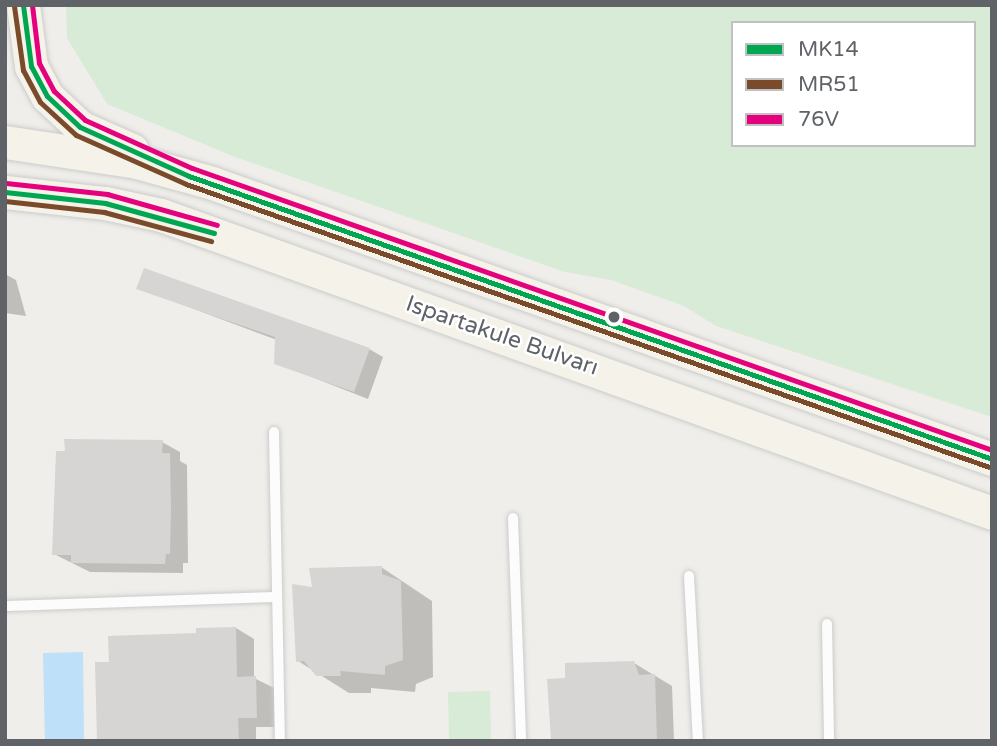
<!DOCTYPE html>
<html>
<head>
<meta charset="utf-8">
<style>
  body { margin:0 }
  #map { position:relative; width:997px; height:746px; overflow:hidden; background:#efeeea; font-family:"Varela Round",sans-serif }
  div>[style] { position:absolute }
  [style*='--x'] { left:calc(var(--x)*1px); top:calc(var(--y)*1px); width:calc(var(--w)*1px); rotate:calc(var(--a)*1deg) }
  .green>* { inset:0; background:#d8ebd6 }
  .water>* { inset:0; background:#bfe0f9 }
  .shadow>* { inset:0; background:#0003 }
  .building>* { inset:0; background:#d6d5d3 }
  .roads { filter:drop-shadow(0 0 2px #cbcccc) drop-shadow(0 0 2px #cbcccc) }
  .service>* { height:10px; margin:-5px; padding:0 5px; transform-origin:5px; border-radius:5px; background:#fdfcfc }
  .primary>* { height:33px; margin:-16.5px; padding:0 16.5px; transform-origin:16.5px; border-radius:16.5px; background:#f4f2e9 }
  .bus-1>* { height:5px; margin:-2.5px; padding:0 2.5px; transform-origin:2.5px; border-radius:2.5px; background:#00a651 }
  .bus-2>* { height:5px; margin:-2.5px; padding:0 2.5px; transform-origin:2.5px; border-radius:2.5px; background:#7a4b2a }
  .bus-3>* { height:5px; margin:-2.5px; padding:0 2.5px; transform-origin:2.5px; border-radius:2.5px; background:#e5007d }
  .dots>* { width:19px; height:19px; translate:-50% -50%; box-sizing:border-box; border:4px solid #fff; border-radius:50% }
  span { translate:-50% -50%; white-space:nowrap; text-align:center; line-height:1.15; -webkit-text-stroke:5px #fff; paint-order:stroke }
  .street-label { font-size:23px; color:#5f6368 }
  .frame { position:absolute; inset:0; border:7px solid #5f6368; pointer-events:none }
  .legend { position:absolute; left:731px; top:21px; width:245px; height:126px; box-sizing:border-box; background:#fff; border:2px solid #bfc1c3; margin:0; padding:9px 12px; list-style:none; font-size:21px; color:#5f6368 }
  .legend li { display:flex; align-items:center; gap:14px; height:35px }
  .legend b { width:35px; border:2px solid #bfc1c3 }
</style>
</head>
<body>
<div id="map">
  <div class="green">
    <div style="clip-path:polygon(evenodd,66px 5px,992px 5px,992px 417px,716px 326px,684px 306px,611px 280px,565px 272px,235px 157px,107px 104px,67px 38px,66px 5px,733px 23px,974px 23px,974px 145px,733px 145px,733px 23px)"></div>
    <div style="clip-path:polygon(490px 691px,491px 741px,449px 741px,448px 692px)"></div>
  </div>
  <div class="water">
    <div style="clip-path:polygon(83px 652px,84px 741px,45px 741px,43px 653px)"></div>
  </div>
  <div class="shadow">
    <div style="clip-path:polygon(5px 274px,16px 280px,26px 316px,5px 313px)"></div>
    <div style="clip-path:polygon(138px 288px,369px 349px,383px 357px,368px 399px,276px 363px,277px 340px)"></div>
    <div style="clip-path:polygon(162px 442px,180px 452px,180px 461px,187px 465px,188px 563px,183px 563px,183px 573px,90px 572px,54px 554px)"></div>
    <div style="clip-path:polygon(381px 567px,432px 601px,433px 677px,416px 684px,415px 692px,371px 688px,371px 693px,349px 693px,298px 661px,314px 589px)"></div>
    <div style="clip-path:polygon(236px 628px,254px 639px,254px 678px,274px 688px,275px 727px,256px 727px,256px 741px,98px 741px,111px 663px,198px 635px)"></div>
    <div style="clip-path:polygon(634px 663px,672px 686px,674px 741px,552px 741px,567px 680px)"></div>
  </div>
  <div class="building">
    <div style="clip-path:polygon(144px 268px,370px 348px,354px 392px,274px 364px,275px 337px,136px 289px)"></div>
    <div style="clip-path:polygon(64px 439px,163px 440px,162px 453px,170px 453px,171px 510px,170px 554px,166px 554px,165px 564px,71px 563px,71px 555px,52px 555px,56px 451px,65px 451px)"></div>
    <div style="clip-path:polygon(382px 566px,382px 574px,401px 581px,403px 660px,385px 666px,385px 675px,340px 671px,341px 676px,316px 676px,304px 661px,296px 662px,292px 584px,312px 587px,309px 568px)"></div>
    <div style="clip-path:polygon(236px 627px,237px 677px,256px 676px,257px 718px,238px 718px,239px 741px,97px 741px,95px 662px,109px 662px,108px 636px,196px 633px,196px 628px)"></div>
    <div style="clip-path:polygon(634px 661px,639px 675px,655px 674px,657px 741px,551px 741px,547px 679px,565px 678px,565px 663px)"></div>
  </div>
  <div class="roads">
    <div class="service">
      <div style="--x:274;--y:432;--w:309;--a:88.9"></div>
      <div style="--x:513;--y:518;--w:223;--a:87.9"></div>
      <div style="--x:689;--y:576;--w:165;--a:86.9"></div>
      <div style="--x:5;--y:606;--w:271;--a:-1.9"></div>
      <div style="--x:827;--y:624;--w:117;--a:89"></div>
    </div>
    <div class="primary">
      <div style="--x:23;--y:5;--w:62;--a:82.5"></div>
      <div style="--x:31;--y:66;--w:34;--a:62"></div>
      <div style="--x:47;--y:96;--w:45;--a:43.2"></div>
      <div style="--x:80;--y:127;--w:57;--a:23.9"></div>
      <div style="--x:5;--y:142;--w:134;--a:8.6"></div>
      <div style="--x:137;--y:162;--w:78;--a:15.6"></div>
      <div style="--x:212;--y:183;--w:827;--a:19.49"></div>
      <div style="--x:5;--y:192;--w:101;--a:6.3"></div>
      <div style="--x:105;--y:203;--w:57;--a:12.1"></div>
      <div style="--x:161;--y:215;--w:883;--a:19.73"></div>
    </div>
  </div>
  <div class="bus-1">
    <div style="--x:23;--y:5;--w:62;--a:82.5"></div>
    <div style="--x:31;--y:66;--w:34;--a:62"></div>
    <div style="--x:47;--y:96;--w:45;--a:43.2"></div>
    <div style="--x:80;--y:127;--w:120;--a:24.2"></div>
    <div style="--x:189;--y:176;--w:851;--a:19.41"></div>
    <div style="--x:5;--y:192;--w:101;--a:6.3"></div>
    <div style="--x:105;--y:203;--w:113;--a:15.4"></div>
  </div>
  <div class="bus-2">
    <div style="--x:14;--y:6;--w:65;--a:82"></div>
    <div style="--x:23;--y:70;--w:36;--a:62"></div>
    <div style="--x:40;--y:102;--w:49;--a:42.5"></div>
    <div style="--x:76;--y:135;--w:120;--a:24"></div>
    <div style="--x:186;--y:184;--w:851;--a:19.41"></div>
    <div style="--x:5;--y:201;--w:100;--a:6.3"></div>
    <div style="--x:104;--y:212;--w:111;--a:15.2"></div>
  </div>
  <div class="bus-3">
    <div style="--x:32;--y:5;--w:58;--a:83.1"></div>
    <div style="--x:39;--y:63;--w:32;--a:62"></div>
    <div style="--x:54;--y:91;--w:42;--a:43.1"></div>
    <div style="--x:85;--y:120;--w:117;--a:24.2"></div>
    <div style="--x:192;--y:168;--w:848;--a:19.42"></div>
    <div style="--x:6;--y:183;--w:102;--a:6.2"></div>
    <div style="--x:107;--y:194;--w:114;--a:15.7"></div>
  </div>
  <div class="dots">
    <div style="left:614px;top:317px;background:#5f6368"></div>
  </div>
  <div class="street-label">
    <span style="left:502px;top:336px;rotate:19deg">Ispartakule Bulvarı</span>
  </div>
  <div class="frame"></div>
  <ul class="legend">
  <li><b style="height:9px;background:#00a651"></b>MK14</li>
  <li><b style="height:9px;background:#7a4b2a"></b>MR51</li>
  <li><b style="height:9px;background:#e5007d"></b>76V</li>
  </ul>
</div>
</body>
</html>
